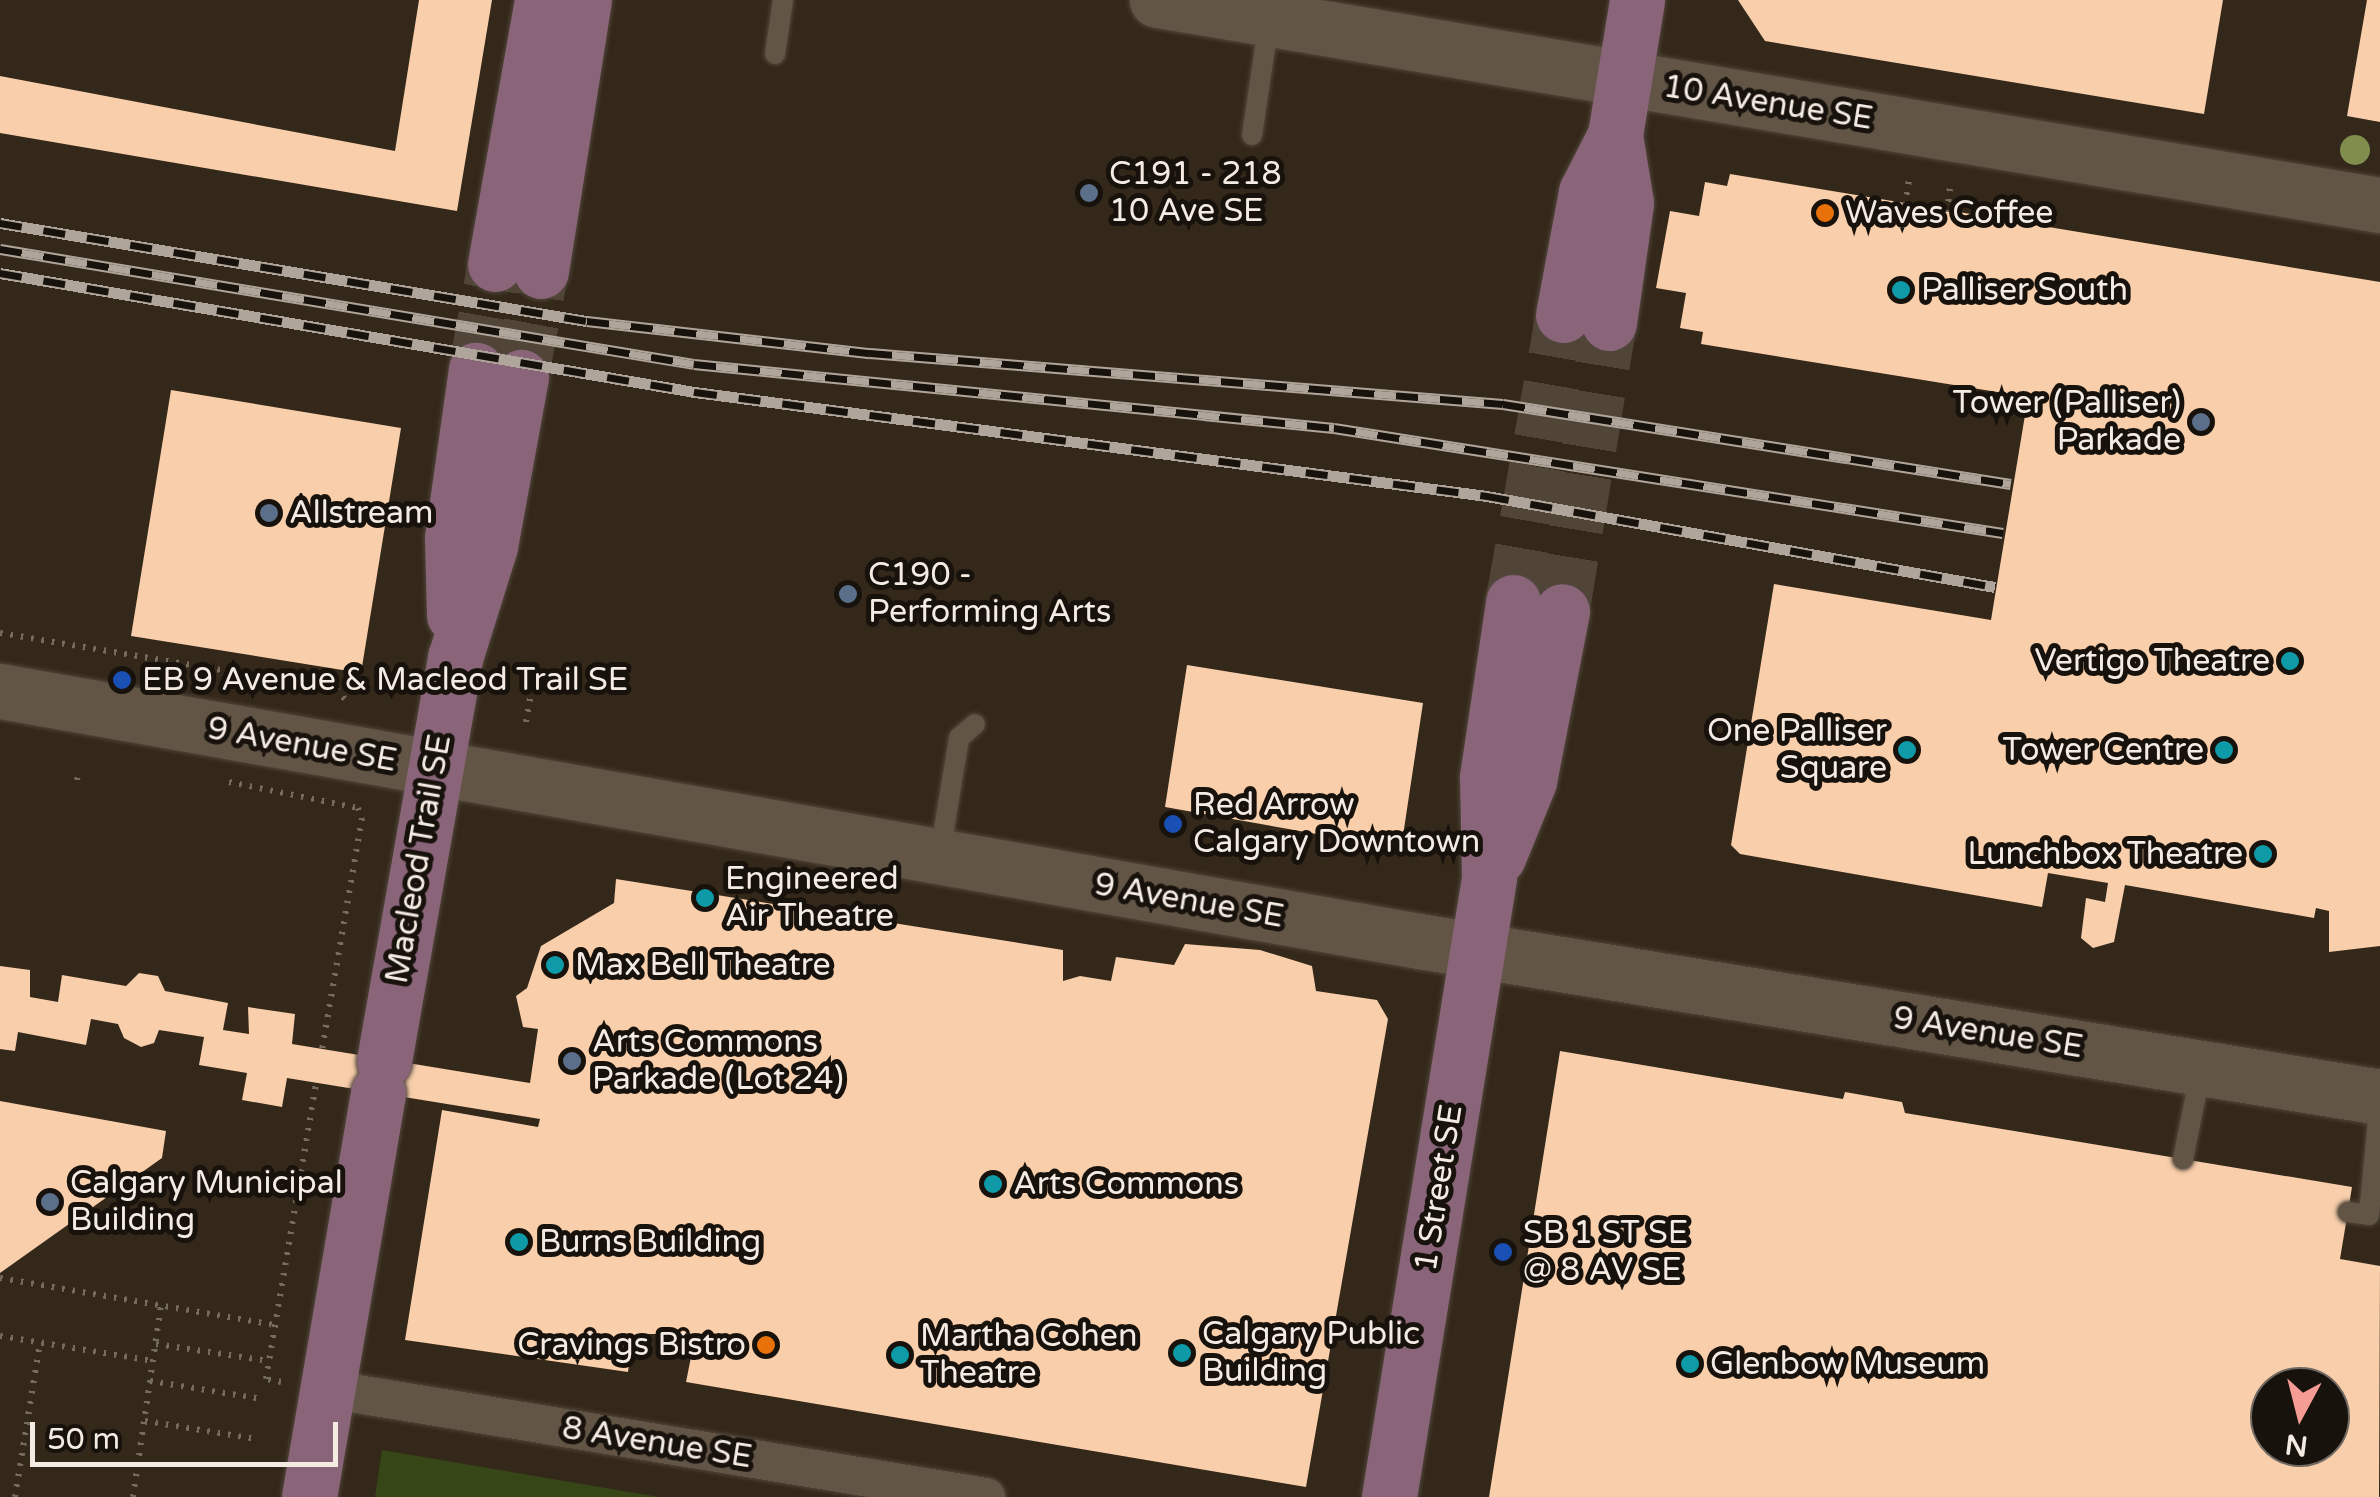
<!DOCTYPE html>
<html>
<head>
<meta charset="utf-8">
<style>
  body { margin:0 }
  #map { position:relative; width:2380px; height:1497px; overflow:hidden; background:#34281a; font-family:"Varela Round",sans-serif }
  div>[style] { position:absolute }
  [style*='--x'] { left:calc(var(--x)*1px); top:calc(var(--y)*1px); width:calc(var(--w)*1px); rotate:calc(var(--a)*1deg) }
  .green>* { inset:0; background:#364616 }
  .building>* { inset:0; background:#f8ceab }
  .primary-tunnel>* { height:55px; margin-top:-27.5px; transform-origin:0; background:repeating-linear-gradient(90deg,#514538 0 55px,transparent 0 83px) }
  .path>* { height:6px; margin-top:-3px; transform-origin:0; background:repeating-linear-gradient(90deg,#756b5f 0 2.5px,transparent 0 10.5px) }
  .roads { filter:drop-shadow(0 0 2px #50463a) drop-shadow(0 0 2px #50463a) }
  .lane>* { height:20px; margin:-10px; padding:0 10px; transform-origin:10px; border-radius:10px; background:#625546 }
  .street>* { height:38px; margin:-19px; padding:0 19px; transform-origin:19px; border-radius:19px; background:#625546 }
  .secondary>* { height:55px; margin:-27.5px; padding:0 27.5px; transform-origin:27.5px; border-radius:27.5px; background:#625546 }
  .primary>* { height:55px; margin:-27.5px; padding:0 27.5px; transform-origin:27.5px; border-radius:27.5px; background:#8a657a }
  .rail>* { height:11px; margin-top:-5.5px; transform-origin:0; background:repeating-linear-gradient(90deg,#18120c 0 22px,#afa59a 0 44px); box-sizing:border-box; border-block:2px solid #afa59a }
  .trees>* { width:30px; height:30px; margin:-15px; border-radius:50%; background:#7f8e4d }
  .dots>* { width:28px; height:28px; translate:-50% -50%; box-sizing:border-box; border:5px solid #18120c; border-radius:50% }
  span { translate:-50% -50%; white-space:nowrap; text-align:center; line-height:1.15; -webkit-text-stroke:10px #18120c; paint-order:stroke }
  .street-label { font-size:32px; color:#f4ece3 }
  .poi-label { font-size:32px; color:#f4ece3 }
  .left { translate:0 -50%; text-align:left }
  .right { translate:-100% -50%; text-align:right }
  .north { position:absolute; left:2250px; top:1367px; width:100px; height:100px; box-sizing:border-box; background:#18120c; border:2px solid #706962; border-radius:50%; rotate:187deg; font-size:28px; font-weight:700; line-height:40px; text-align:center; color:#f4ece3 }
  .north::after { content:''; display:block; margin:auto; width:35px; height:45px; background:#f59c94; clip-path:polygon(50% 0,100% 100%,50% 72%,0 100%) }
  .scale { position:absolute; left:30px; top:1422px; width:308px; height:45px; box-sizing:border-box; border:5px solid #f4ece3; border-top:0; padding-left:12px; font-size:30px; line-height:35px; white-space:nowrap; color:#f4ece3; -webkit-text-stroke:8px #18120c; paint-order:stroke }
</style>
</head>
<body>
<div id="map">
  <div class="green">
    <div style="clip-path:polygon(382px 1450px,659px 1497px,375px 1497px)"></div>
  </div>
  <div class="building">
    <div style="clip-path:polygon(419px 0,492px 0,457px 211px,0 133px,0 76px,395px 151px)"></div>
    <div style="clip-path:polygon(1738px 0,2223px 0,2204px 114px,1765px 41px)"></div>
    <div style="clip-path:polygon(2367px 0,2380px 0,2380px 122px,2347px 116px)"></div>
    <div style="clip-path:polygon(1730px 174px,2380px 282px,2380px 946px,2329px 952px,2329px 911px,2316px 908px,2314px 918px,2125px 885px,2114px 942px,2093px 948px,2081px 938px,2086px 898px,2105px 902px,2108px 883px,2048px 873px,2042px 907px,1740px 854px,1731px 845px,1774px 584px,1991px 620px,2028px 397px,1701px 344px,1703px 332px,1680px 328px,1686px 293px,1656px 288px,1670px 211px,1699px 216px,1705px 182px,1727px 186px)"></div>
    <div style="clip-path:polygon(171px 390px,401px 428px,361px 673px,131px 636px)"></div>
    <div style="clip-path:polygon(148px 665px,182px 672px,180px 684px,146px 679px)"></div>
    <div style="clip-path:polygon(1187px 665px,1423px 703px,1401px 849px,1165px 807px)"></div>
    <div style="clip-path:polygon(616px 879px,1063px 950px,1063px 981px,1080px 976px,1111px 981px,1116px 957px,1174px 965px,1185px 944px,1260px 950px,1312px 966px,1316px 991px,1377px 1000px,1388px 1019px,1306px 1487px,686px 1382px,692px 1352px,664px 1334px,646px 1334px,632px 1342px,628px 1372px,405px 1340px,442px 1110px,538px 1127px,540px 1119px,287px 1078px,282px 1107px,242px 1100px,247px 1073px,199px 1065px,204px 1037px,159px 1030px,154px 1043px,141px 1047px,124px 1038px,118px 1024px,91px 1019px,86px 1045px,18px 1032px,15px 1051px,0 1049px,0 966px,30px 970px,30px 997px,58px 1002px,62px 975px,126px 986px,139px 973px,158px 976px,165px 991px,228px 1003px,223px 1030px,249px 1034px,248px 1007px,295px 1014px,292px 1044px,530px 1083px,538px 1029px,523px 1027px,516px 996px,527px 988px,541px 946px,614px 903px)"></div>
    <div style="clip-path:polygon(evenodd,1560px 1051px,1843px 1099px,1845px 1092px,1902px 1102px,1905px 1113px,2352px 1187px,2340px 1259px,2380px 1266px,2379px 1497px,1489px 1497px,1560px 1051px,2270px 1387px,2330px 1387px,2330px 1447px,2270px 1447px,2270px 1387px)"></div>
    <div style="clip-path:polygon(0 1101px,166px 1131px,162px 1158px,0 1273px)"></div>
  </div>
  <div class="primary-tunnel">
    <div style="--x:476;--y:370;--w:108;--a:-79.8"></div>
    <div style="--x:521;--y:377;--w:108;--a:-79.3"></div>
    <div style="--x:1513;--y:602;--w:291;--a:-80.1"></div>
    <div style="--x:1562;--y:611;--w:292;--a:-80.7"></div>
  </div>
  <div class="path">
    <div style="--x:1905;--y:205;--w:26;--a:-81"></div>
    <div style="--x:1947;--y:212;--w:25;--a:-83"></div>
    <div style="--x:0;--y:633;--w:341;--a:9.5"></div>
    <div style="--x:336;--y:689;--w:18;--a:49"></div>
    <div style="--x:526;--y:722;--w:54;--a:-80.4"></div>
    <div style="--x:77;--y:780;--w:10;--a:-79"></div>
    <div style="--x:229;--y:782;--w:132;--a:11.4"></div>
    <div style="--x:358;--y:808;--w:11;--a:68"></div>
    <div style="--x:362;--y:818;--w:234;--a:99.8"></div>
    <div style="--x:0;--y:1278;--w:279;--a:9.7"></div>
    <div style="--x:0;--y:1336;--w:155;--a:9.3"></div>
    <div style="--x:156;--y:1344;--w:113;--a:8.6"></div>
    <div style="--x:150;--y:1381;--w:113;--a:9.1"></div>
    <div style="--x:281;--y:1382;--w:15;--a:-169"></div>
    <div style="--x:266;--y:1379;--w:300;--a:-80.4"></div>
    <div style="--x:145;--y:1421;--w:112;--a:9.2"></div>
    <div style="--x:15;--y:1497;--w:156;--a:-80.8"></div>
    <div style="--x:133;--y:1497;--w:194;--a:-81.7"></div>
  </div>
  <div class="roads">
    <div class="lane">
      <div style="--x:775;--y:54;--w:55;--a:-81.6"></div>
      <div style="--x:1252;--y:135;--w:115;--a:-81.5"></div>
      <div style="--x:940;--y:853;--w:117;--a:-80.6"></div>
      <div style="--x:959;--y:738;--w:21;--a:-41"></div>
      <div style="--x:2183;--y:1159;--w:91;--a:-78.6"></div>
      <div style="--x:2348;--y:1212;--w:21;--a:8"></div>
      <div style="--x:2369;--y:1215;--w:118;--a:-84.6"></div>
    </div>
    <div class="street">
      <div style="--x:327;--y:1389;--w:668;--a:9.31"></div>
    </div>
    <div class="secondary">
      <div style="--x:1157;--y:0;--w:1240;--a:9.52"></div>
      <div style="--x:0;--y:691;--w:1441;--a:9.99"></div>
      <div style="--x:1419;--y:941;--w:974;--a:9.22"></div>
    </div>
    <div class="primary">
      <div style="--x:495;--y:264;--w:268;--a:-79.9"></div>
      <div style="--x:541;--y:271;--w:274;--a:-81"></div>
      <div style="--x:1563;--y:315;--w:125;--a:-79.4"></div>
      <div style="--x:1586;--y:192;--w:64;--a:-63"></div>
      <div style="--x:1615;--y:135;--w:137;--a:-80.7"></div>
      <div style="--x:1609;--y:323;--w:121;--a:-81.9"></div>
      <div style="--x:1626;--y:203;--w:69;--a:-99.2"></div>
      <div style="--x:454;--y:615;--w:77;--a:-91.5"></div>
      <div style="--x:452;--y:538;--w:170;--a:-81.9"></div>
      <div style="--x:1498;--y:857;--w:82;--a:-67.8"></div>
      <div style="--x:1529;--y:781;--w:173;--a:-79"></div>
      <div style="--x:384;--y:1061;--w:409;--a:-80"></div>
      <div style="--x:455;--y:658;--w:117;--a:-72.6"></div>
      <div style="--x:490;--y:546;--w:172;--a:-79.6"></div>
      <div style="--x:309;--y:1497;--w:410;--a:-80.3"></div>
      <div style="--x:1389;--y:1497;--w:627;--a:-80.82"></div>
      <div style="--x:1489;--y:878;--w:101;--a:-91.1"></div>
      <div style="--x:1487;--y:777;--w:177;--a:-81.5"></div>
    </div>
  </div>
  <div class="rail">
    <div style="--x:0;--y:223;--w:595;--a:9.48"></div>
    <div style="--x:587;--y:321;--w:285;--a:6.5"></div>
    <div style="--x:870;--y:353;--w:635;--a:4.61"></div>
    <div style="--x:1503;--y:404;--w:514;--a:8.95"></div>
    <div style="--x:0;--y:249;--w:703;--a:9.41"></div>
    <div style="--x:694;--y:364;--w:643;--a:5.71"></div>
    <div style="--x:1334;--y:428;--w:677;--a:8.92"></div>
    <div style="--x:0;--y:273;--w:705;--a:9.72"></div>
    <div style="--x:695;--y:392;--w:799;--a:7.48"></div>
    <div style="--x:1487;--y:496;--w:516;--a:10.16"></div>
  </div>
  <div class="trees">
    <div style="left:2355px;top:150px"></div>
  </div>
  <div class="dots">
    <div style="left:1089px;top:193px;background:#5c6f8a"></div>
    <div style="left:1825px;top:213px;background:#e8710a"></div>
    <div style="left:1901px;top:290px;background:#0f9aa8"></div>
    <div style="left:2201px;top:422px;background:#5c6f8a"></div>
    <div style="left:269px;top:513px;background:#5c6f8a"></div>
    <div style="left:848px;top:594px;background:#5c6f8a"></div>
    <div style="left:2290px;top:661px;background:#0f9aa8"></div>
    <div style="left:122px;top:680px;background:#1a4fb4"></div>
    <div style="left:1907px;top:750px;background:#0f9aa8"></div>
    <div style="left:2224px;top:750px;background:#0f9aa8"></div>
    <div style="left:1173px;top:824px;background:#1a4fb4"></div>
    <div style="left:2263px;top:854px;background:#0f9aa8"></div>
    <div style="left:705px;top:898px;background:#0f9aa8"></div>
    <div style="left:555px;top:965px;background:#0f9aa8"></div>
    <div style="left:572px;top:1061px;background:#5c6f8a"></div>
    <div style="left:993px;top:1184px;background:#0f9aa8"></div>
    <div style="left:50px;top:1202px;background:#5c6f8a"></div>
    <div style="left:519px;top:1242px;background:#0f9aa8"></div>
    <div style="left:1503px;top:1252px;background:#1a4fb4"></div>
    <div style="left:766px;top:1345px;background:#e8710a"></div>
    <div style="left:1182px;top:1353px;background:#0f9aa8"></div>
    <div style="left:900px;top:1355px;background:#0f9aa8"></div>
    <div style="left:1690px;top:1364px;background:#0f9aa8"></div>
  </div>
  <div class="street-label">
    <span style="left:1768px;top:103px;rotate:9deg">10 Avenue SE</span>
    <span style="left:302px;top:745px;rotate:10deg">9 Avenue SE</span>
    <span style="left:419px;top:859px;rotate:-80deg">Macleod Trail SE</span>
    <span style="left:1189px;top:901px;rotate:10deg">9 Avenue SE</span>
    <span style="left:1988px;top:1033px;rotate:9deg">9 Avenue SE</span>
    <span style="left:1439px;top:1188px;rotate:-81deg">1 Street SE</span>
    <span style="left:657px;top:1443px;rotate:9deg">8 Avenue SE</span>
  </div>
  <div class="poi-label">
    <span class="left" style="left:1109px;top:193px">C191 - 218<br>10 Ave SE</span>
    <span class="left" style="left:1845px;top:213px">Waves Coffee</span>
    <span class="left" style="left:1921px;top:290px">Palliser South</span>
    <span class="right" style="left:2181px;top:422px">Tower (Palliser)<br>Parkade</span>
    <span class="left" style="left:289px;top:513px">Allstream</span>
    <span class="left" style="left:868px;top:594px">C190 -<br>Performing Arts</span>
    <span class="right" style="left:2270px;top:661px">Vertigo Theatre</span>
    <span class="left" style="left:142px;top:680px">EB 9 Avenue &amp; Macleod Trail SE</span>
    <span class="right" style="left:1887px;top:750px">One Palliser<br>Square</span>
    <span class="right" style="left:2204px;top:750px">Tower Centre</span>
    <span class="left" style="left:1193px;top:824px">Red Arrow<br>Calgary Downtown</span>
    <span class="right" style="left:2243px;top:854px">Lunchbox Theatre</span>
    <span class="left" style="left:725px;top:898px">Engineered<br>Air Theatre</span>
    <span class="left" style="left:575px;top:965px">Max Bell Theatre</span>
    <span class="left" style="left:592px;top:1061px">Arts Commons<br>Parkade (Lot 24)</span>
    <span class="left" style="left:70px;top:1202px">Calgary Municipal<br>Building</span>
    <span class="left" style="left:1013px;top:1184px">Arts Commons</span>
    <span class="left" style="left:1523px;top:1252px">SB 1 ST SE<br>@ 8 AV SE</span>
    <span class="left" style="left:539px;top:1242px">Burns Building</span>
    <span class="left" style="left:1202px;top:1353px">Calgary Public<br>Building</span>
    <span class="left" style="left:920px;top:1355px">Martha Cohen<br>Theatre</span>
    <span class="right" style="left:746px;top:1345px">Cravings Bistro</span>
    <span class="left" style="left:1710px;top:1364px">Glenbow Museum</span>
  </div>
  <div class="north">N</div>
  <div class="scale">50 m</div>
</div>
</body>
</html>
